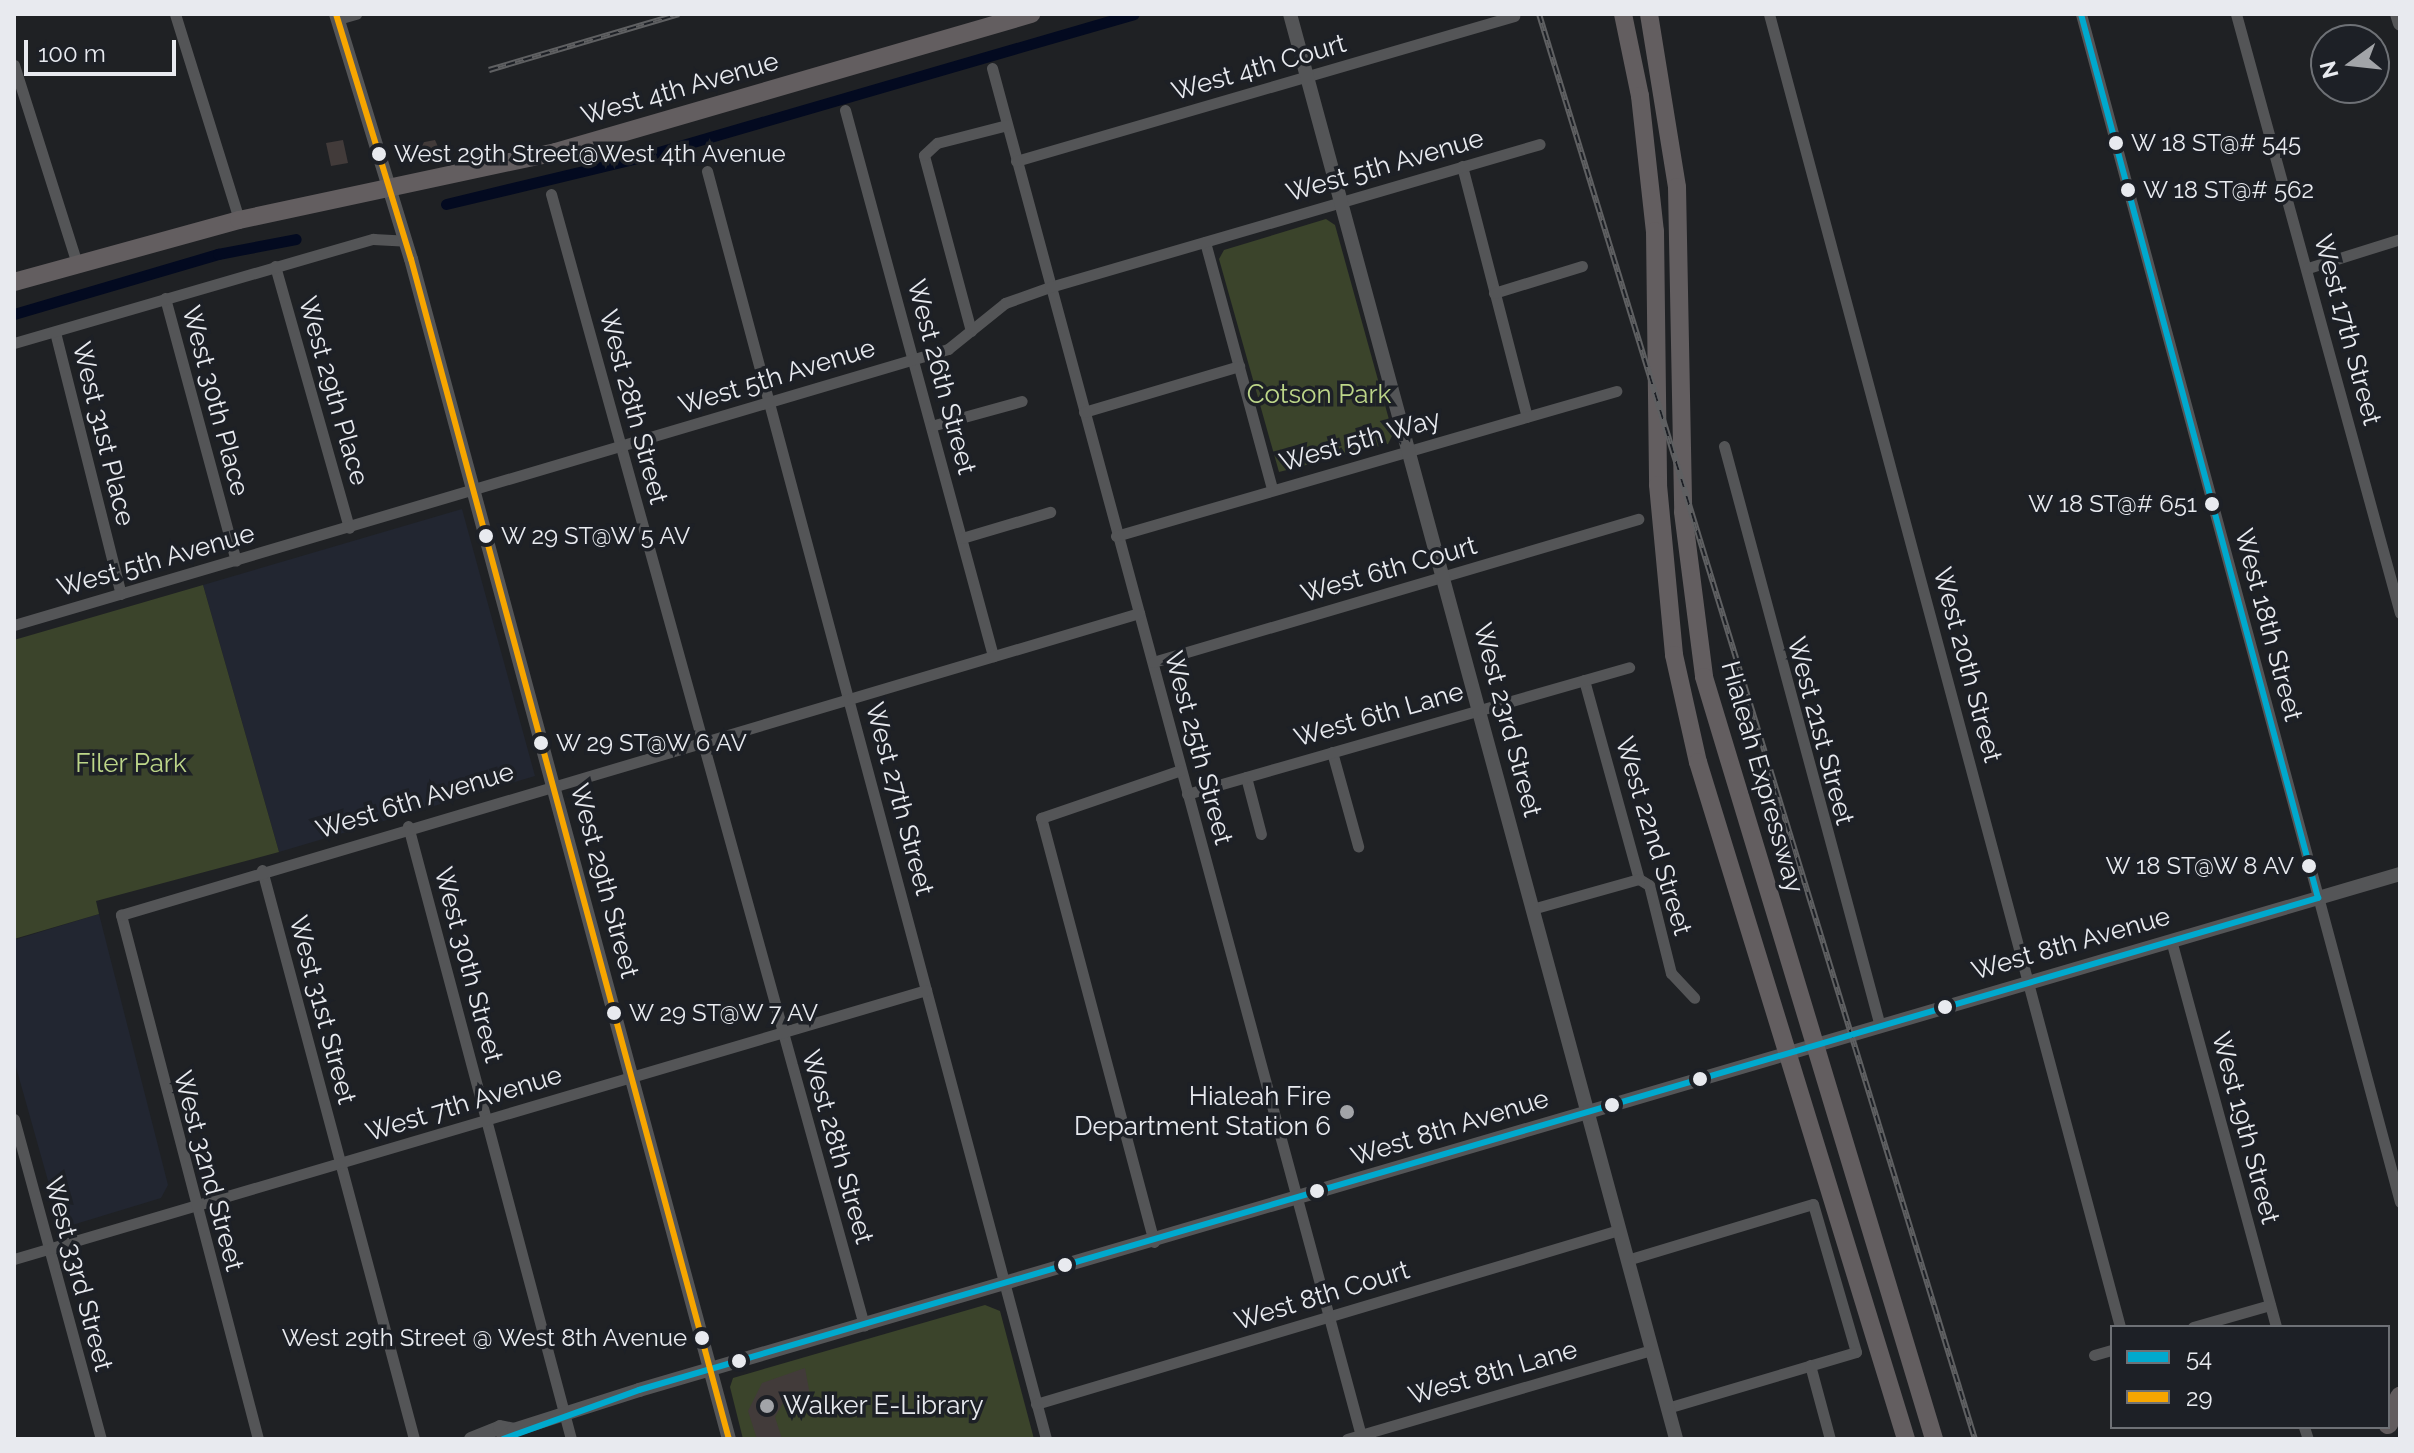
<!DOCTYPE html>
<html>
<head>
<meta charset="utf-8">
<style>
  body { margin:0 }
  #map { position:relative; width:2414px; height:1453px; overflow:hidden; background:#1f2124; font-family:Raleway,sans-serif }
  div>[style] { position:absolute }
  [style*='--x'] { left:calc(var(--x)*1px); top:calc(var(--y)*1px); width:calc(var(--w)*1px); rotate:calc(var(--a)*1deg) }
  .built>* { inset:0; background:#222631 }
  .green>* { inset:0; background:#3b442b }
  .canal>* { height:11px; margin:-5.5px; padding:0 5.5px; transform-origin:5.5px; border-radius:5.5px; background:#030a20 }
  .building>* { inset:0; background:#423b3a }
  .minor>* { height:11px; margin:-5.5px; padding:0 5.5px; transform-origin:5.5px; border-radius:5.5px; background:#545557 }
  .tertiary>* { height:14px; margin:-7px; padding:0 7px; transform-origin:7px; border-radius:7px; background:#545557 }
  .primary>* { height:18px; margin:-9px; padding:0 9px; transform-origin:9px; border-radius:9px; background:#635e60 }
  .trunk>* { height:20px; margin:-10px; padding:0 10px; transform-origin:10px; border-radius:10px; background:#625c5e }
  .rail>* { height:6px; margin-top:-3px; transform-origin:0; background:repeating-linear-gradient(90deg,#1d2026 0 9px,#5f6062 0 18px); box-sizing:border-box; border-block:2px solid #5f6062 }
  .bus-1>* { height:6px; margin:-3px; padding:0 3px; transform-origin:3px; border-radius:3px; background:#00a9ce }
  .bus-2>* { height:6px; margin:-3px; padding:0 3px; transform-origin:3px; border-radius:3px; background:#f7a600 }
  .dots>* { width:22px; height:22px; translate:-50% -50%; box-sizing:border-box; border:4px solid #1d2026; border-radius:50% }
  span { translate:-50% -50%; white-space:nowrap; text-align:center; line-height:1.15; -webkit-text-stroke:7px #1d2026; paint-order:stroke }
  .bus-label { font-size:24px; color:#e8eaef }
  .left { translate:0 -50%; text-align:left }
  .right { translate:-100% -50%; text-align:right }
  .street-label { font-size:26px; color:#e8eaef }
  .park-label { font-size:26px; color:#bdd689 }
  .poi-label { font-size:26px; color:#e8eaef }
  .frame { position:absolute; inset:0; border:16px solid #e8eaef; pointer-events:none }
  .legend { position:absolute; left:2110px; top:1325px; width:280px; height:104px; box-sizing:border-box; background:#1d2026; border:2px solid #6e7176; margin:0; padding:10px 14px; list-style:none; font-size:24px; color:#e8eaef }
  .legend li { display:flex; align-items:center; gap:16px; height:40px }
  .legend b { width:40px; border:2px solid #6e7176 }
  .north { position:absolute; left:2310px; top:24px; width:80px; height:80px; box-sizing:border-box; background:#1d2026; border:2px solid #6e7176; border-radius:50%; rotate:255deg; font-size:22px; font-weight:700; line-height:32px; text-align:center; color:#e8eaef }
  .north::after { content:''; display:block; margin:auto; width:28px; height:36px; background:#a2a4a8; clip-path:polygon(50% 0,100% 100%,50% 72%,0 100%) }
  .scale { position:absolute; left:24px; top:40px; width:152px; height:36px; box-sizing:border-box; border:4px solid #e8eaef; border-top:0; padding-left:10px; font-size:24px; line-height:28px; white-space:nowrap; color:#e8eaef; -webkit-text-stroke:6px #1d2026; paint-order:stroke }
</style>
</head>
<body>
<div id="map">
  <div class="built">
    <div style="clip-path:polygon(462px 509px,535px 776px,279px 852px,203px 585px)"></div>
    <div style="clip-path:polygon(99px 914px,168px 1185px,161px 1198px,69px 1226px,59px 1220px,14px 1060px,14px 940px)"></div>
  </div>
  <div class="green">
    <div style="clip-path:polygon(1326px 219px,1335px 225px,1393px 434px,1388px 444px,1279px 472px,1219px 259px,1224px 250px)"></div>
    <div style="clip-path:polygon(203px 585px,279px 852px,96px 901px,99px 914px,14px 939px,14px 640px)"></div>
    <div style="clip-path:polygon(985px 1305px,1000px 1311px,1034px 1439px,743px 1439px,730px 1387px,733px 1378px)"></div>
  </div>
  <div class="canal">
    <div style="--x:446;--y:204;--w:197;--a:-13.5"></div>
    <div style="--x:638;--y:158;--w:516;--a:-16.19"></div>
    <div style="--x:14;--y:314;--w:213;--a:-16.4"></div>
    <div style="--x:218;--y:254;--w:79;--a:-10.9"></div>
  </div>
  <div class="building">
    <div style="clip-path:polygon(343px 140px,348px 163px,331px 166px,326px 143px)"></div>
    <div style="clip-path:polygon(435px 140px,440px 151px,407px 159px,404px 146px)"></div>
    <div style="clip-path:polygon(805px 1368px,810px 1395px,783px 1403px,775px 1417px,782px 1439px,757px 1439px,748px 1411px,762px 1383px)"></div>
  </div>
  <div class="minor">
    <div style="--x:175;--y:14;--w:216;--a:72.7"></div>
    <div style="--x:1769;--y:14;--w:1359;--a:75.03"></div>
    <div style="--x:2081;--y:14;--w:1230;--a:74.97"></div>
    <div style="--x:2236;--y:14;--w:621;--a:74.69"></div>
    <div style="--x:338;--y:19;--w:19;--a:-16"></div>
    <div style="--x:14;--y:65;--w:209;--a:72.4"></div>
    <div style="--x:992;--y:68;--w:1420;--a:74.9"></div>
    <div style="--x:845;--y:110;--w:566;--a:74.83"></div>
    <div style="--x:1016;--y:161;--w:519;--a:-16.23"></div>
    <div style="--x:1462;--y:166;--w:259;--a:75.5"></div>
    <div style="--x:707;--y:171;--w:1313;--a:75.03"></div>
    <div style="--x:551;--y:194;--w:1174;--a:74.53"></div>
    <div style="--x:1205;--y:242;--w:256;--a:74.8"></div>
    <div style="--x:275;--y:266;--w:272;--a:74.2"></div>
    <div style="--x:2308;--y:268;--w:96;--a:-17.5"></div>
    <div style="--x:1494;--y:293;--w:92;--a:-17.1"></div>
    <div style="--x:165;--y:298;--w:272;--a:74.9"></div>
    <div style="--x:971;--y:331;--w:182;--a:-105"></div>
    <div style="--x:924;--y:155;--w:18;--a:-43"></div>
    <div style="--x:937;--y:143;--w:72;--a:-14.4"></div>
    <div style="--x:55;--y:332;--w:270;--a:75.9"></div>
    <div style="--x:14;--y:343;--w:374;--a:-16.2"></div>
    <div style="--x:373;--y:239;--w:33;--a:3"></div>
    <div style="--x:1084;--y:412;--w:162;--a:-16.5"></div>
    <div style="--x:931;--y:426;--w:94;--a:-15.4"></div>
    <div style="--x:1724;--y:446;--w:601;--a:74.95"></div>
    <div style="--x:1116;--y:536;--w:521;--a:-16.17"></div>
    <div style="--x:962;--y:538;--w:92;--a:-16.5"></div>
    <div style="--x:14;--y:625;--w:974;--a:-16.46"></div>
    <div style="--x:948;--y:349;--w:73;--a:-38.9"></div>
    <div style="--x:1005;--y:303;--w:48;--a:-19.6"></div>
    <div style="--x:1050;--y:287;--w:510;--a:-16.27"></div>
    <div style="--x:1153;--y:662;--w:506;--a:-16.43"></div>
    <div style="--x:1584;--y:680;--w:206;--a:74.6"></div>
    <div style="--x:1639;--y:879;--w:12;--a:31"></div>
    <div style="--x:1649;--y:885;--w:91;--a:76"></div>
    <div style="--x:1671;--y:973;--w:34;--a:47"></div>
    <div style="--x:1332;--y:752;--w:98;--a:74.5"></div>
    <div style="--x:1246;--y:777;--w:59;--a:75.3"></div>
    <div style="--x:1187;--y:794;--w:460;--a:-16"></div>
    <div style="--x:408;--y:826;--w:634;--a:75.11"></div>
    <div style="--x:262;--y:870;--w:589;--a:75.04"></div>
    <div style="--x:1532;--y:909;--w:111;--a:-15.7"></div>
    <div style="--x:2171;--y:940;--w:401;--a:74.8"></div>
    <div style="--x:14;--y:1119;--w:332;--a:74.8"></div>
    <div style="--x:1154;--y:1242;--w:439;--a:-104.9"></div>
    <div style="--x:1041;--y:818;--w:148;--a:-18.9"></div>
    <div style="--x:14;--y:1259;--w:951;--a:-16.43"></div>
    <div style="--x:1627;--y:1260;--w:194;--a:-16.8"></div>
    <div style="--x:1813;--y:1204;--w:154;--a:73.8"></div>
    <div style="--x:1856;--y:1352;--w:197;--a:163.5"></div>
    <div style="--x:2193;--y:1327;--w:80;--a:-15.9"></div>
    <div style="--x:2094;--y:1355;--w:19;--a:-16"></div>
    <div style="--x:1810;--y:1365;--w:77;--a:74.9"></div>
    <div style="--x:1036;--y:1404;--w:608;--a:-16.62"></div>
    <div style="--x:2304;--y:1427;--w:13;--a:72"></div>
    <div style="--x:258;--y:1439;--w:542;--a:-104.65"></div>
    <div style="--x:121;--y:915;--w:1062;--a:-16.52"></div>
    <div style="--x:1347;--y:1439;--w:318;--a:-16.3"></div>
  </div>
  <div class="tertiary">
    <div style="--x:336;--y:14;--w:256;--a:73"></div>
    <div style="--x:411;--y:259;--w:1222;--a:74.92"></div>
    <div style="--x:1290;--y:14;--w:1476;--a:74.84"></div>
    <div style="--x:2397;--y:14;--w:10;--a:73"></div>
    <div style="--x:471;--y:1439;--w:31;--a:-22"></div>
    <div style="--x:500;--y:1427;--w:14;--a:12"></div>
    <div style="--x:503;--y:1439;--w:14;--a:-39"></div>
    <div style="--x:514;--y:1430;--w:131;--a:-17.7"></div>
    <div style="--x:639;--y:1390;--w:1835;--a:-16.33"></div>
  </div>
  <div class="primary">
    <div style="--x:1623;--y:14;--w:84;--a:78.3"></div>
    <div style="--x:1640;--y:96;--w:136;--a:83.7"></div>
    <div style="--x:1655;--y:231;--w:254;--a:89.3"></div>
    <div style="--x:1658;--y:485;--w:171;--a:84.6"></div>
    <div style="--x:1674;--y:655;--w:110;--a:77.4"></div>
    <div style="--x:1698;--y:762;--w:708;--a:72.92"></div>
    <div style="--x:1649;--y:14;--w:175;--a:80.8"></div>
    <div style="--x:1677;--y:187;--w:325;--a:88.9"></div>
    <div style="--x:1683;--y:512;--w:166;--a:82.7"></div>
    <div style="--x:1704;--y:677;--w:796;--a:73.2"></div>
    <div style="--x:14;--y:282;--w:233;--a:-15.4"></div>
    <div style="--x:239;--y:220;--w:324;--a:-12.1"></div>
    <div style="--x:556;--y:152;--w:495;--a:-16.2"></div>
  </div>
  <div class="trunk">
    <div style="--x:2388;--y:1424;--w:30;--a:-66"></div>
  </div>
  <div class="rail">
    <div style="--x:1539;--y:14;--w:1490;--a:72.99"></div>
    <div style="--x:489;--y:70;--w:198;--a:-16.4"></div>
  </div>
  <div class="bus-1">
    <div style="--x:503;--y:1439;--w:145;--a:-19.8"></div>
    <div style="--x:639;--y:1390;--w:1750;--a:-16.33"></div>
    <div style="--x:2318;--y:898;--w:915;--a:-105.01"></div>
  </div>
  <div class="bus-2">
    <div style="--x:336;--y:14;--w:256;--a:73"></div>
    <div style="--x:411;--y:259;--w:1222;--a:74.92"></div>
  </div>
  <div class="dots">
    <div style="left:2116px;top:143px;background:#e8eaef"></div>
    <div style="left:379px;top:154px;background:#e8eaef"></div>
    <div style="left:2128px;top:190px;background:#e8eaef"></div>
    <div style="left:2212px;top:504px;background:#e8eaef"></div>
    <div style="left:486px;top:536px;background:#e8eaef"></div>
    <div style="left:541px;top:743px;background:#e8eaef"></div>
    <div style="left:2309px;top:866px;background:#e8eaef"></div>
    <div style="left:1945px;top:1007px;background:#e8eaef"></div>
    <div style="left:614px;top:1013px;background:#e8eaef"></div>
    <div style="left:1700px;top:1079px;background:#e8eaef"></div>
    <div style="left:1612px;top:1105px;background:#e8eaef"></div>
    <div style="left:1347px;top:1112px;background:#a2a4a8"></div>
    <div style="left:1317px;top:1191px;background:#e8eaef"></div>
    <div style="left:1065px;top:1265px;background:#e8eaef"></div>
    <div style="left:702px;top:1338px;background:#e8eaef"></div>
    <div style="left:739px;top:1361px;background:#e8eaef"></div>
    <div style="left:767px;top:1406px;background:#a2a4a8"></div>
  </div>
  <div class="bus-label">
    <span class="left" style="left:2131px;top:143px">W 18 ST@# 545</span>
    <span class="left" style="left:394px;top:154px">West 29th Street@West 4th Avenue</span>
    <span class="left" style="left:2143px;top:190px">W 18 ST@# 562</span>
    <span class="right" style="left:2197px;top:504px">W 18 ST@# 651</span>
    <span class="left" style="left:501px;top:536px">W 29 ST@W 5 AV</span>
    <span class="left" style="left:556px;top:743px">W 29 ST@W 6 AV</span>
    <span class="right" style="left:2294px;top:866px">W 18 ST@W 8 AV</span>
    <span class="left" style="left:629px;top:1013px">W 29 ST@W 7 AV</span>
    <span class="right" style="left:687px;top:1338px">West 29th Street @ West 8th Avenue</span>
  </div>
  <div class="street-label">
    <span style="left:1259px;top:68px;rotate:-16deg">West 4th Court</span>
    <span style="left:680px;top:89px;rotate:-16deg">West 4th Avenue</span>
    <span style="left:1385px;top:166px;rotate:-16deg">West 5th Avenue</span>
    <span style="left:2347px;top:330px;rotate:75deg">West 17th Street</span>
    <span style="left:777px;top:377px;rotate:-17deg">West 5th Avenue</span>
    <span style="left:941px;top:377px;rotate:75deg">West 26th Street</span>
    <span style="left:333px;top:391px;rotate:74deg">West 29th Place</span>
    <span style="left:215px;top:401px;rotate:75deg">West 30th Place</span>
    <span style="left:633px;top:407px;rotate:75deg">West 28th Street</span>
    <span style="left:103px;top:434px;rotate:76deg">West 31st Place</span>
    <span style="left:1360px;top:441px;rotate:-16deg">West 5th Way</span>
    <span style="left:156px;top:561px;rotate:-16deg">West 5th Avenue</span>
    <span style="left:1389px;top:570px;rotate:-16deg">West 6th Court</span>
    <span style="left:2268px;top:625px;rotate:75deg">West 18th Street</span>
    <span style="left:1967px;top:665px;rotate:75deg">West 20th Street</span>
    <span style="left:1379px;top:715px;rotate:-16deg">West 6th Lane</span>
    <span style="left:1507px;top:720px;rotate:75deg">West 23rd Street</span>
    <span style="left:1820px;top:731px;rotate:75deg">West 21st Street</span>
    <span style="left:1198px;top:748px;rotate:75deg">West 25th Street</span>
    <span style="left:1762px;top:777px;rotate:74deg">Hialeah Expressway</span>
    <span style="left:899px;top:799px;rotate:75deg">West 27th Street</span>
    <span style="left:415px;top:801px;rotate:-17deg">West 6th Avenue</span>
    <span style="left:1653px;top:836px;rotate:73deg">West 22nd Street</span>
    <span style="left:604px;top:881px;rotate:75deg">West 29th Street</span>
    <span style="left:2071px;top:944px;rotate:-16deg">West 8th Avenue</span>
    <span style="left:468px;top:965px;rotate:75deg">West 30th Street</span>
    <span style="left:322px;top:1010px;rotate:75deg">West 31st Street</span>
    <span style="left:464px;top:1104px;rotate:-17deg">West 7th Avenue</span>
    <span style="left:1450px;top:1128px;rotate:-17deg">West 8th Avenue</span>
    <span style="left:2245px;top:1128px;rotate:75deg">West 19th Street</span>
    <span style="left:837px;top:1147px;rotate:74deg">West 28th Street</span>
    <span style="left:208px;top:1171px;rotate:75deg">West 32nd Street</span>
    <span style="left:78px;top:1274px;rotate:75deg">West 33rd Street</span>
    <span style="left:1322px;top:1296px;rotate:-17deg">West 8th Court</span>
    <span style="left:1493px;top:1373px;rotate:-16deg">West 8th Lane</span>
  </div>
  <div class="park-label">
    <span style="left:1319px;top:395px">Cotson Park</span>
    <span style="left:131px;top:764px">Filer Park</span>
  </div>
  <div class="poi-label">
    <span class="right" style="left:1331px;top:1112px">Hialeah Fire<br>Department Station 6</span>
    <span class="left" style="left:783px;top:1406px">Walker E-Library</span>
  </div>
  <div class="frame"></div>
  <ul class="legend">
  <li><b style="height:10px;background:#00a9ce"></b>54</li>
  <li><b style="height:10px;background:#f7a600"></b>29</li>
  </ul>
  <div class="north">N</div>
  <div class="scale">100 m</div>
</div>
</body>
</html>
